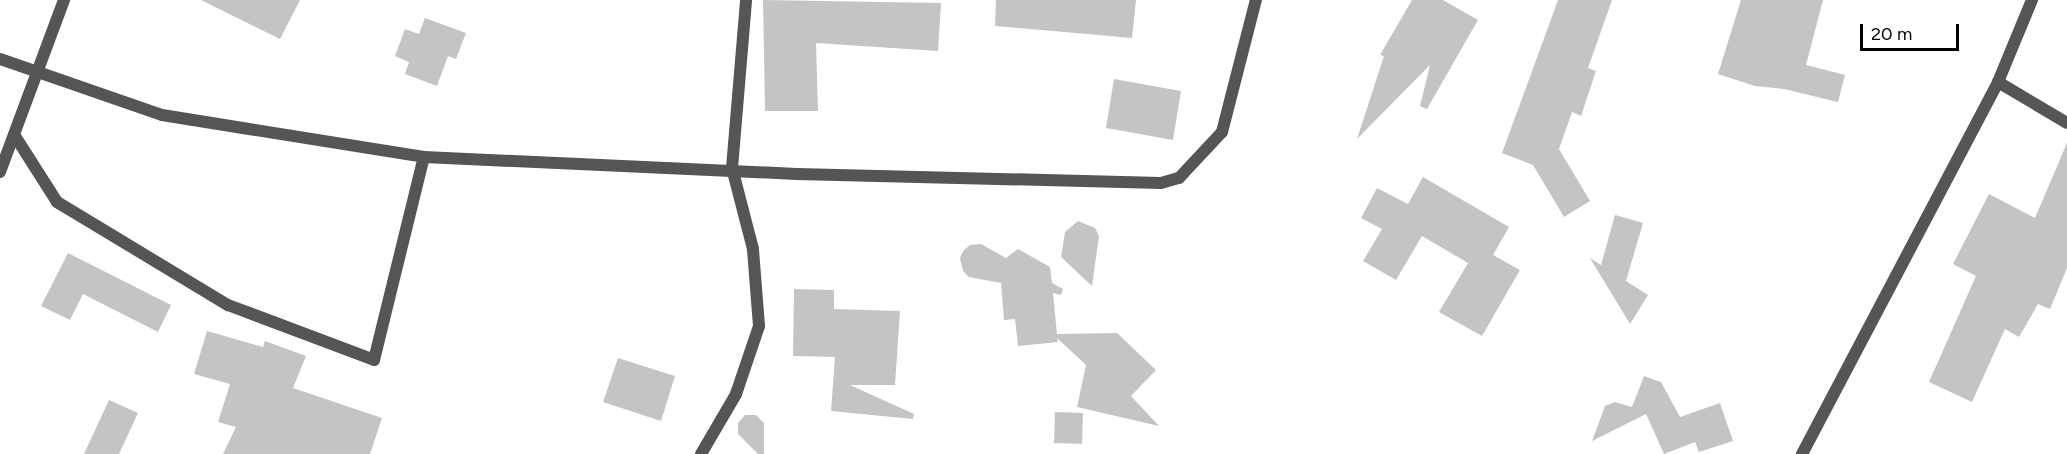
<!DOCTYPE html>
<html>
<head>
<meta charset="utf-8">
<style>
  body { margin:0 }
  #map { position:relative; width:2067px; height:454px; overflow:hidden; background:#fff; font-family:Figtree,sans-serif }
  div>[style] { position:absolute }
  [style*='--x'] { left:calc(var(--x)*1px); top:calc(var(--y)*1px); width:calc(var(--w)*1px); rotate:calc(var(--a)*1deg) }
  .building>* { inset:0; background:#c4c4c4 }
  .street>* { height:12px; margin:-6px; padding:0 6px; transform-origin:6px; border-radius:6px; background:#555 }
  span { translate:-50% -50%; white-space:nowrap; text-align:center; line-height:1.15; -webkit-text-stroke:5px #fff; paint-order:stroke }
  .scale { position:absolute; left:1860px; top:24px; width:99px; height:27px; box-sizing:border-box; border:3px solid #000; border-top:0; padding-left:8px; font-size:18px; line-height:21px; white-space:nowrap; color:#000; -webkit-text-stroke:4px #fff; paint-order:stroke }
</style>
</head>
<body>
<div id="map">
  <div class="building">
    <div style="clip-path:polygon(201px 0,300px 0,280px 39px)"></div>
    <div style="clip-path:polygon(763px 0,941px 3px,938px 51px,816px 43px,818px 111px,765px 111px)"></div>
    <div style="clip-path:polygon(996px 0,1136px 0,1132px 38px,995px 26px)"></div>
    <div style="clip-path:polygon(1412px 0,1443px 0,1478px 20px,1427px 109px,1420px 106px,1430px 65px,1357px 139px,1384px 56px,1380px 55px)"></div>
    <div style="clip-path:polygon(1558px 0,1612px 0,1588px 68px,1596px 71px,1581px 116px,1572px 112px,1559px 149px,1590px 201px,1564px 217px,1533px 165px,1502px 153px)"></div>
    <div style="clip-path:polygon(1741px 0,1823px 0,1806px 65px,1845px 75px,1838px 102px,1784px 89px,1755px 86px,1718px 74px)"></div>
    <div style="clip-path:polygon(425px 18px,466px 33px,456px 59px,448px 56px,437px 86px,405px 74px,409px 62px,395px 56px,405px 29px,419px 34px)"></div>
    <div style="clip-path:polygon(1114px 79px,1181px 91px,1173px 140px,1106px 128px)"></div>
    <div style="clip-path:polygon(2067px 143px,2067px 268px,2050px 309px,2038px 304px,2019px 337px,2005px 329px,1972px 402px,1929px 382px,1976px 276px,1953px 264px,1989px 194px,2035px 218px)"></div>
    <div style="clip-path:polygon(1423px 177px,1509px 227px,1493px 255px,1520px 270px,1482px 336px,1439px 312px,1468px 263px,1422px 236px,1396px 280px,1363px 261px,1382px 229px,1361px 218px,1377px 188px,1408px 204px)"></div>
    <div style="clip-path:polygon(1615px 215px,1643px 223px,1626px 281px,1648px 295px,1630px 324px,1590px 258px,1601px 265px)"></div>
    <div style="clip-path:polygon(1078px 221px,1095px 228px,1099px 236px,1092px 286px,1061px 257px,1065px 232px)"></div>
    <div style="clip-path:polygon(981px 244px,1006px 258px,1018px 249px,1050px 267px,1052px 283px,1063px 289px,1061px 295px,1053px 293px,1057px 334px,1117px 333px,1156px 370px,1131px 396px,1159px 426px,1077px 407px,1086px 365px,1057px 338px,1058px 342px,1018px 346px,1015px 319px,1004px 320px,1001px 283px,969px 277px,963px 271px,960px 258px,963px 251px,970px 245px)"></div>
    <div style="clip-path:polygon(68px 253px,171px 305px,158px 332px,83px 294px,70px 320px,41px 306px)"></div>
    <div style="clip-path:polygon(794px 289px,834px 290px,834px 309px,900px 311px,895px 385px,850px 385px,914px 414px,913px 419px,831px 411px,835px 357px,793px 356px)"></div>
    <div style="clip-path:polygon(207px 331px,263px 347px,265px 341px,306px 356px,293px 388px,382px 418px,370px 454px,223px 454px,236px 427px,218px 422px,230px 384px,194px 374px)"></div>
    <div style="clip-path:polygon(618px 358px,675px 376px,661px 421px,603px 402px)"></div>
    <div style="clip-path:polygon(1644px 376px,1661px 382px,1680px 417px,1720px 403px,1733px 441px,1699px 452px,1695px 442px,1664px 454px,1646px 414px,1592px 441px,1605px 406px,1615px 402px,1632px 407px)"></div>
    <div style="clip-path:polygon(109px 400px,138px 413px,119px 454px,84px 454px)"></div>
    <div style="clip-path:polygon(1055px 412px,1083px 413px,1082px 444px,1054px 443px)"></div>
    <div style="clip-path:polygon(745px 415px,756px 415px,764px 423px,764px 454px,758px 454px,738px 434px,738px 423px)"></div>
  </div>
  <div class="street">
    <div style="--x:0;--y:59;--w:171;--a:19.1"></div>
    <div style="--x:162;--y:115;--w:265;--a:9.1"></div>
    <div style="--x:424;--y:157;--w:373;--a:2.6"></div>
    <div style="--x:797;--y:174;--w:364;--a:1.4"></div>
    <div style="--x:1161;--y:183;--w:19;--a:-16"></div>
    <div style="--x:1179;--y:178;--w:63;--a:-46.9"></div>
    <div style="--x:1222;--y:132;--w:136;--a:-75.6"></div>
    <div style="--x:1998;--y:82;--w:80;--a:30.7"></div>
    <div style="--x:15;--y:136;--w:78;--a:57.5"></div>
    <div style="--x:57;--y:202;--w:200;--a:31.1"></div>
    <div style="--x:228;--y:305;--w:156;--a:20.6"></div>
    <div style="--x:374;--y:360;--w:209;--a:-76.2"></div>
    <div style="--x:0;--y:172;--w:184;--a:-69.6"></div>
    <div style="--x:701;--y:454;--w:69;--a:-59.7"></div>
    <div style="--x:736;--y:394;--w:72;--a:-71.3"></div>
    <div style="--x:759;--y:326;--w:77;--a:-94.5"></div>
    <div style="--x:753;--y:249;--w:84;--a:-104.5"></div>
    <div style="--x:732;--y:168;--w:169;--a:-85.2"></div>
    <div style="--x:1802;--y:454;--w:420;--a:-62.2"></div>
    <div style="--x:1998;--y:82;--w:89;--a:-67.5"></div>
  </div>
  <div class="scale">20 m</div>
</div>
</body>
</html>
